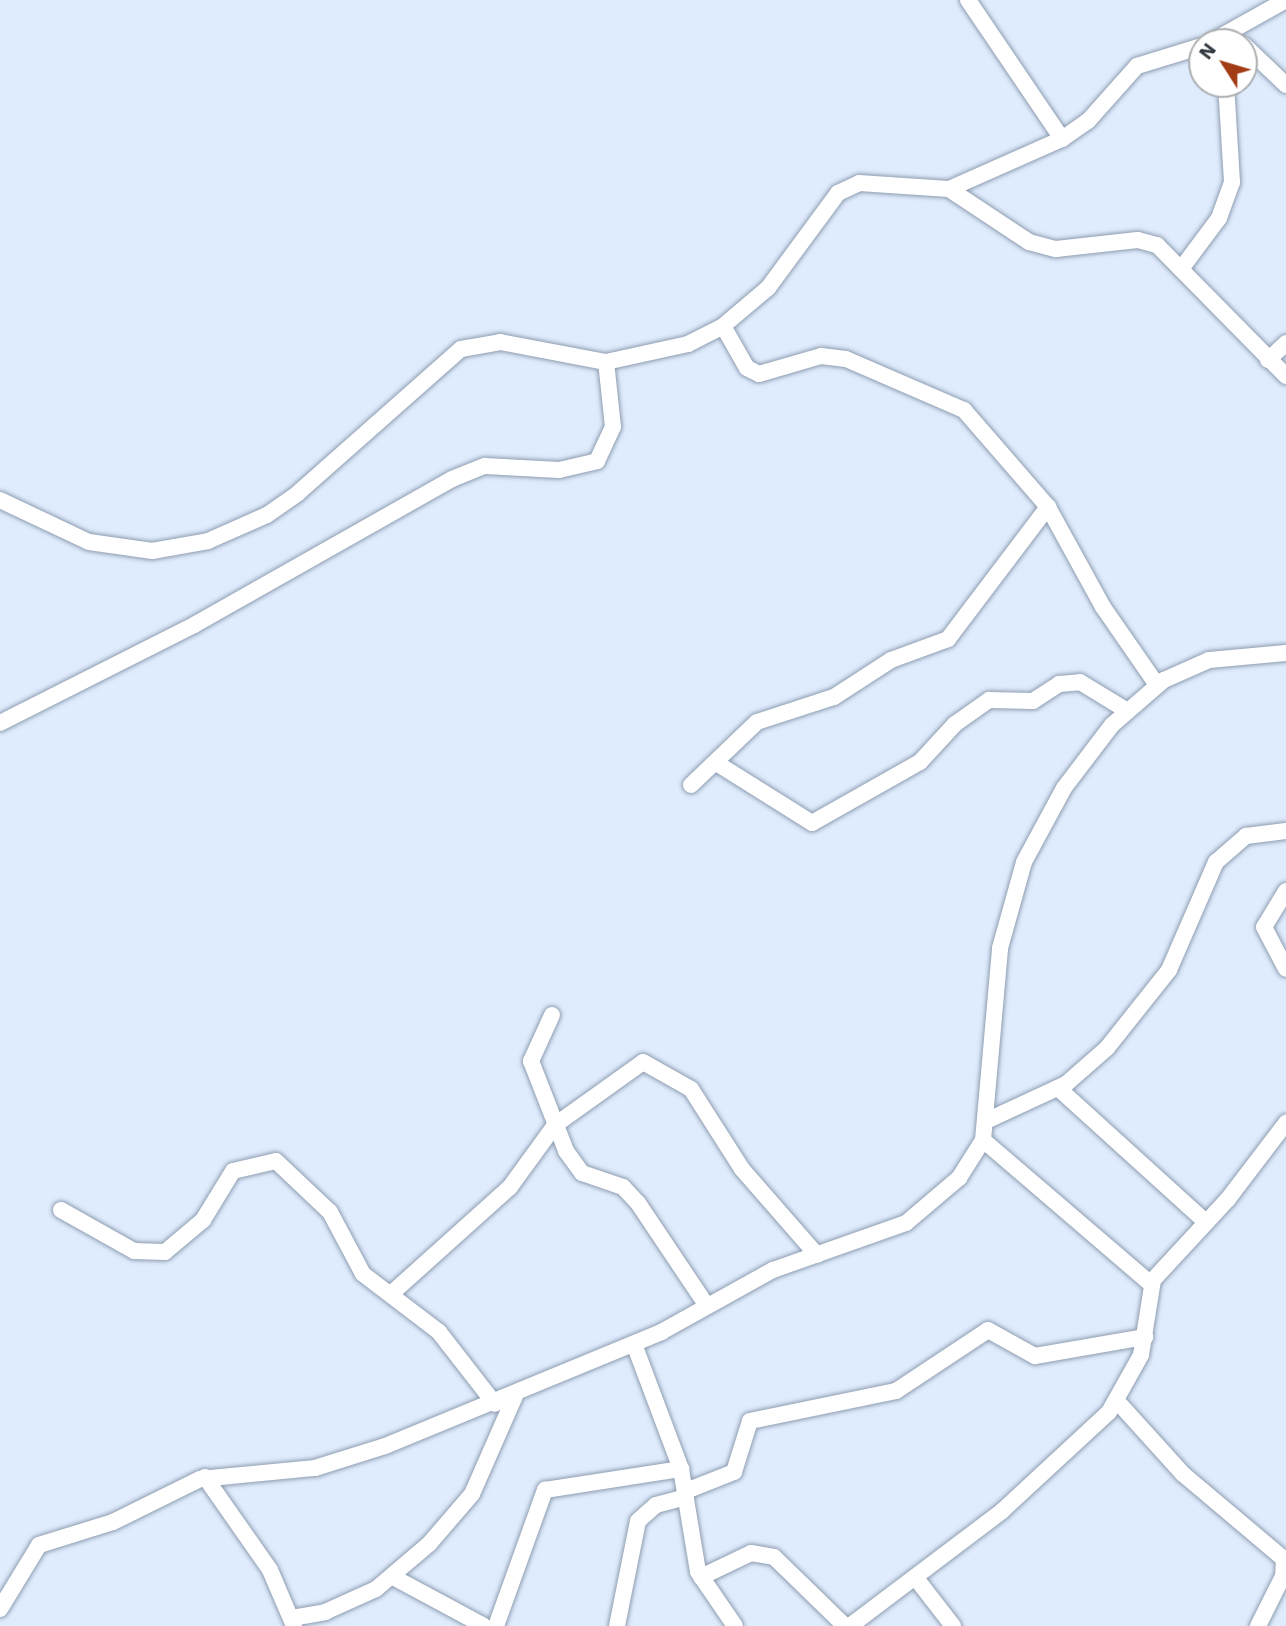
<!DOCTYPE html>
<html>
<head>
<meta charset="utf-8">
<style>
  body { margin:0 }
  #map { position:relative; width:1286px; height:1626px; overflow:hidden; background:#dfecfd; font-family:"Work Sans",sans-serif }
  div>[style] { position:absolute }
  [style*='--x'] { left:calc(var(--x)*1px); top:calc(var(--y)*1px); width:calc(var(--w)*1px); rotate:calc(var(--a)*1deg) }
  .roads { filter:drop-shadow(0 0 2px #8e9db1) drop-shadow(0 0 2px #8e9db1) }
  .minor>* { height:16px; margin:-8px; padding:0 8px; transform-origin:8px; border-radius:8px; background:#fff }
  span { translate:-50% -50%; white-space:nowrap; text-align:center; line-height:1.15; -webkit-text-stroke:7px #fff; paint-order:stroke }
  .north { position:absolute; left:1188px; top:28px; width:70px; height:70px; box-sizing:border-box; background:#fff; border:2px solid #adb0b3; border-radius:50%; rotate:307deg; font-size:19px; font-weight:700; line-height:28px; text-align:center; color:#323941 }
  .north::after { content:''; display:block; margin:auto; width:24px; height:32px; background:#a23c15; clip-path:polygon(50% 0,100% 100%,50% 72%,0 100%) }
</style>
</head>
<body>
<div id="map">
  <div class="roads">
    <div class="minor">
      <div style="--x:968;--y:0;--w:168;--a:55.9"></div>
      <div style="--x:1211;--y:42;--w:86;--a:-29.2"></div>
      <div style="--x:1244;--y:45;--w:58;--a:43.6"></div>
      <div style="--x:949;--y:189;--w:96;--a:33.5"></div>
      <div style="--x:1029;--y:242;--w:28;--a:15"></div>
      <div style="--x:1056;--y:249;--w:82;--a:-6.3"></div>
      <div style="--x:1138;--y:240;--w:20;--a:15"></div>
      <div style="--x:1157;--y:245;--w:184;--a:45.4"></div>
      <div style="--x:1181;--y:269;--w:64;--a:-53.3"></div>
      <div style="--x:1219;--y:218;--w:38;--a:-70"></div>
      <div style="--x:1232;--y:182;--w:98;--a:-93.5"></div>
      <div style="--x:723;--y:326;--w:48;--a:60.3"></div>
      <div style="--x:747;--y:368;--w:13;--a:27"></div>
      <div style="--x:759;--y:374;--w:65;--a:-16.2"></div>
      <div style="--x:821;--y:356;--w:25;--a:7"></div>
      <div style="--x:846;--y:359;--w:129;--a:23.4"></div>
      <div style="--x:964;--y:410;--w:128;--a:49.1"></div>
      <div style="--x:1048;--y:507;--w:114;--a:61.2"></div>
      <div style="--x:1103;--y:607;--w:95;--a:55.3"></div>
      <div style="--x:1268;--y:360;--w:25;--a:-43"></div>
      <div style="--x:0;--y:500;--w:98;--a:25.3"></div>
      <div style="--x:89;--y:542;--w:64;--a:8.1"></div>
      <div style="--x:152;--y:551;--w:57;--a:-10.1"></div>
      <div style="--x:208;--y:541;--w:64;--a:-23.8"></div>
      <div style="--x:267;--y:515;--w:38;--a:-35"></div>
      <div style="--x:298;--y:493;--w:217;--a:-41.5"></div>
      <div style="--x:461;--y:349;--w:40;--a:-10"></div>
      <div style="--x:500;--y:342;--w:108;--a:10.7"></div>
      <div style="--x:606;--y:362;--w:84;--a:-12.4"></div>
      <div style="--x:688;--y:344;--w:39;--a:-27"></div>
      <div style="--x:723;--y:326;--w:59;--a:-40.2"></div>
      <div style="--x:768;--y:288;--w:118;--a:-53.6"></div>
      <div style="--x:838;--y:193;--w:23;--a:-25"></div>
      <div style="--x:859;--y:183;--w:90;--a:3.8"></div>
      <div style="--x:949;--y:189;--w:124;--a:-23.9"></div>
      <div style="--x:1062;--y:139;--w:32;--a:-35"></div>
      <div style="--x:1088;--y:121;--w:74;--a:-48.3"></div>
      <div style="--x:1137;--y:66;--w:68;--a:-17.1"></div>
      <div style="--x:0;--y:723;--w:217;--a:-26.8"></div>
      <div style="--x:194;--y:625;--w:296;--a:-29.5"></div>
      <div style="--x:452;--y:479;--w:35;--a:-22"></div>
      <div style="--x:485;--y:466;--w:74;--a:3.1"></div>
      <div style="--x:559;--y:470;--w:39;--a:-13"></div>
      <div style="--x:597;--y:461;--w:38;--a:-65"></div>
      <div style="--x:613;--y:427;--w:65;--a:-96.1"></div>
      <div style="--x:718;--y:764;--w:111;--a:32.1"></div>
      <div style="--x:812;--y:823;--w:124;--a:-29.5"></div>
      <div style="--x:920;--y:762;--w:52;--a:-47.4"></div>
      <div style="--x:955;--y:724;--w:42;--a:-35.2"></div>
      <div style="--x:989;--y:700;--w:44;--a:1.3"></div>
      <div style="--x:1033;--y:701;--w:31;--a:-33"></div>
      <div style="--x:1059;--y:684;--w:21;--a:-5"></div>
      <div style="--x:1080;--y:682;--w:54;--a:31.3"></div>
      <div style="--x:691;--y:785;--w:91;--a:-43.7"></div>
      <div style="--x:757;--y:722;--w:81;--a:-18"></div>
      <div style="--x:834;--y:697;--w:68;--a:-33"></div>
      <div style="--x:891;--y:660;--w:61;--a:-20.2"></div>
      <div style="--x:948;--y:639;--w:166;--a:-52.9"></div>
      <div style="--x:1286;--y:891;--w:42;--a:121.4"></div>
      <div style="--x:1264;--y:927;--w:47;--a:62.4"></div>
      <div style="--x:552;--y:1015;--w:51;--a:114.5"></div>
      <div style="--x:531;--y:1061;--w:97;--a:68.7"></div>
      <div style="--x:566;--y:1151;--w:27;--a:54"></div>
      <div style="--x:582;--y:1173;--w:43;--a:18.9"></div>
      <div style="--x:623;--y:1187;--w:22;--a:47"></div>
      <div style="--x:638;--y:1203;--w:124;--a:56.2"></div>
      <div style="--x:1058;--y:1088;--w:200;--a:42.2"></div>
      <div style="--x:986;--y:1121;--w:88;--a:-24.8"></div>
      <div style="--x:1066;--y:1084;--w:55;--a:-41.3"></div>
      <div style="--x:1107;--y:1048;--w:100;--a:-51.5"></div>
      <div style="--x:1169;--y:970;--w:118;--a:-66.5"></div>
      <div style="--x:1216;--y:862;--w:40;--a:-41"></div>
      <div style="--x:1246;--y:836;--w:40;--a:-7.1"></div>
      <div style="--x:983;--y:1140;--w:221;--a:40.6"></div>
      <div style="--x:61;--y:1210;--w:84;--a:29.3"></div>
      <div style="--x:134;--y:1251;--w:31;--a:2"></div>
      <div style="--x:165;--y:1252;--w:50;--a:-40.1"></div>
      <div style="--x:203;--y:1220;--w:57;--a:-58.5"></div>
      <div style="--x:233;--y:1171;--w:44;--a:-13.1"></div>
      <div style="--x:276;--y:1161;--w:74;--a:43.4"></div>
      <div style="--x:330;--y:1212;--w:70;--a:62"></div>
      <div style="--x:363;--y:1274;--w:96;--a:37.3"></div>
      <div style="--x:439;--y:1332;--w:91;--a:52.1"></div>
      <div style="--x:392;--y:1293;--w:159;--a:-41.9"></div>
      <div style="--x:510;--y:1187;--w:77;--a:-54"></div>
      <div style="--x:555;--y:1125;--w:108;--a:-35.6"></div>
      <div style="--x:643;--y:1062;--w:55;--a:29.4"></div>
      <div style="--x:691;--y:1089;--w:95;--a:57.5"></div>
      <div style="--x:742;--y:1169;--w:114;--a:48.9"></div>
      <div style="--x:634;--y:1344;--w:134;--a:69.4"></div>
      <div style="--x:681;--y:1469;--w:104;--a:80.6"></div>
      <div style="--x:698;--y:1572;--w:65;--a:55.6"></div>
      <div style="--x:1117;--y:1401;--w:98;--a:47.9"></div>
      <div style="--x:1183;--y:1474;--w:132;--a:40.1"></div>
      <div style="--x:1284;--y:1559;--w:17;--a:93"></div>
      <div style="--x:1283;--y:1576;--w:56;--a:116.6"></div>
      <div style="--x:205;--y:1477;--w:113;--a:55"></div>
      <div style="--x:270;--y:1570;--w:61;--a:66.8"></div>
      <div style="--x:686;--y:1491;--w:52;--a:-21.6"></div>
      <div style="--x:734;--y:1472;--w:53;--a:-72.6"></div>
      <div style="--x:750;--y:1421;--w:149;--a:-11.6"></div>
      <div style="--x:896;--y:1391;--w:110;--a:-33.5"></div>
      <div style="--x:988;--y:1330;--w:54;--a:29"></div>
      <div style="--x:1035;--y:1356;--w:112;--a:-9.8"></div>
      <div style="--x:393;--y:1577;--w:103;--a:28.3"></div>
      <div style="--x:701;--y:1577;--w:55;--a:-25.6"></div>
      <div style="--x:751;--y:1553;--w:23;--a:10"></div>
      <div style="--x:774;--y:1557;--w:99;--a:44.2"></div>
      <div style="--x:915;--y:1577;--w:62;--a:52.2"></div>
      <div style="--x:0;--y:1609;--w:75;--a:-58.6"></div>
      <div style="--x:39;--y:1545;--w:77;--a:-17.3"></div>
      <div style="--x:113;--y:1522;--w:97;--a:-26.3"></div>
      <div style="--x:200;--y:1479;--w:116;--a:-5.5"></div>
      <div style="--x:315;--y:1468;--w:73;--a:-17.4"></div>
      <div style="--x:385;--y:1446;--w:299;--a:-22.4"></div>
      <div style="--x:661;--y:1332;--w:128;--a:-29"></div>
      <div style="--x:773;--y:1270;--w:141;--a:-19.5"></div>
      <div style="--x:906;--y:1223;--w:70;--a:-40.3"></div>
      <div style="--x:959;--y:1178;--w:45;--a:-57.7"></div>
      <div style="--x:983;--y:1140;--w:193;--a:-84.9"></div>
      <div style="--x:1000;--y:948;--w:89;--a:-74.4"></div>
      <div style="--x:1024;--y:862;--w:84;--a:-61.6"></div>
      <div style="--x:1064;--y:788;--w:79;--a:-52.7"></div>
      <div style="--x:1112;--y:725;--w:69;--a:-40.9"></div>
      <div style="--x:1164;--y:680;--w:49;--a:-24"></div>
      <div style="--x:1209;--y:660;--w:77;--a:-5.2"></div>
      <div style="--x:292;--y:1618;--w:34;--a:-10"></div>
      <div style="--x:325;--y:1612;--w:56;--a:-24.3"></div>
      <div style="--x:376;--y:1589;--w:70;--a:-40.3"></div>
      <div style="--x:429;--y:1544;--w:66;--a:-49.3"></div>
      <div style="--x:472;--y:1494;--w:107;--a:-66.3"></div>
      <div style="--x:496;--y:1626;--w:145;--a:-70.2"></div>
      <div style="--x:545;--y:1490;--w:138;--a:-8.8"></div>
      <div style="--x:617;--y:1626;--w:107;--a:-78.7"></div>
      <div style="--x:638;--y:1521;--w:24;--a:-42"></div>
      <div style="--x:656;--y:1505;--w:31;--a:-15"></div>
      <div style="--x:850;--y:1626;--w:191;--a:-37.1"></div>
      <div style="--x:1002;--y:1511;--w:146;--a:-42.8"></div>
      <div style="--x:1109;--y:1412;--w:65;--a:-60.7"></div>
      <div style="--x:1141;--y:1355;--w:76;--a:-80.9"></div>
      <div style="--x:1153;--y:1280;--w:110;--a:-47.2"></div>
      <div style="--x:1228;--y:1199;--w:96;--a:-52.7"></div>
    </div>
  </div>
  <div class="north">N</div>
</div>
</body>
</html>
